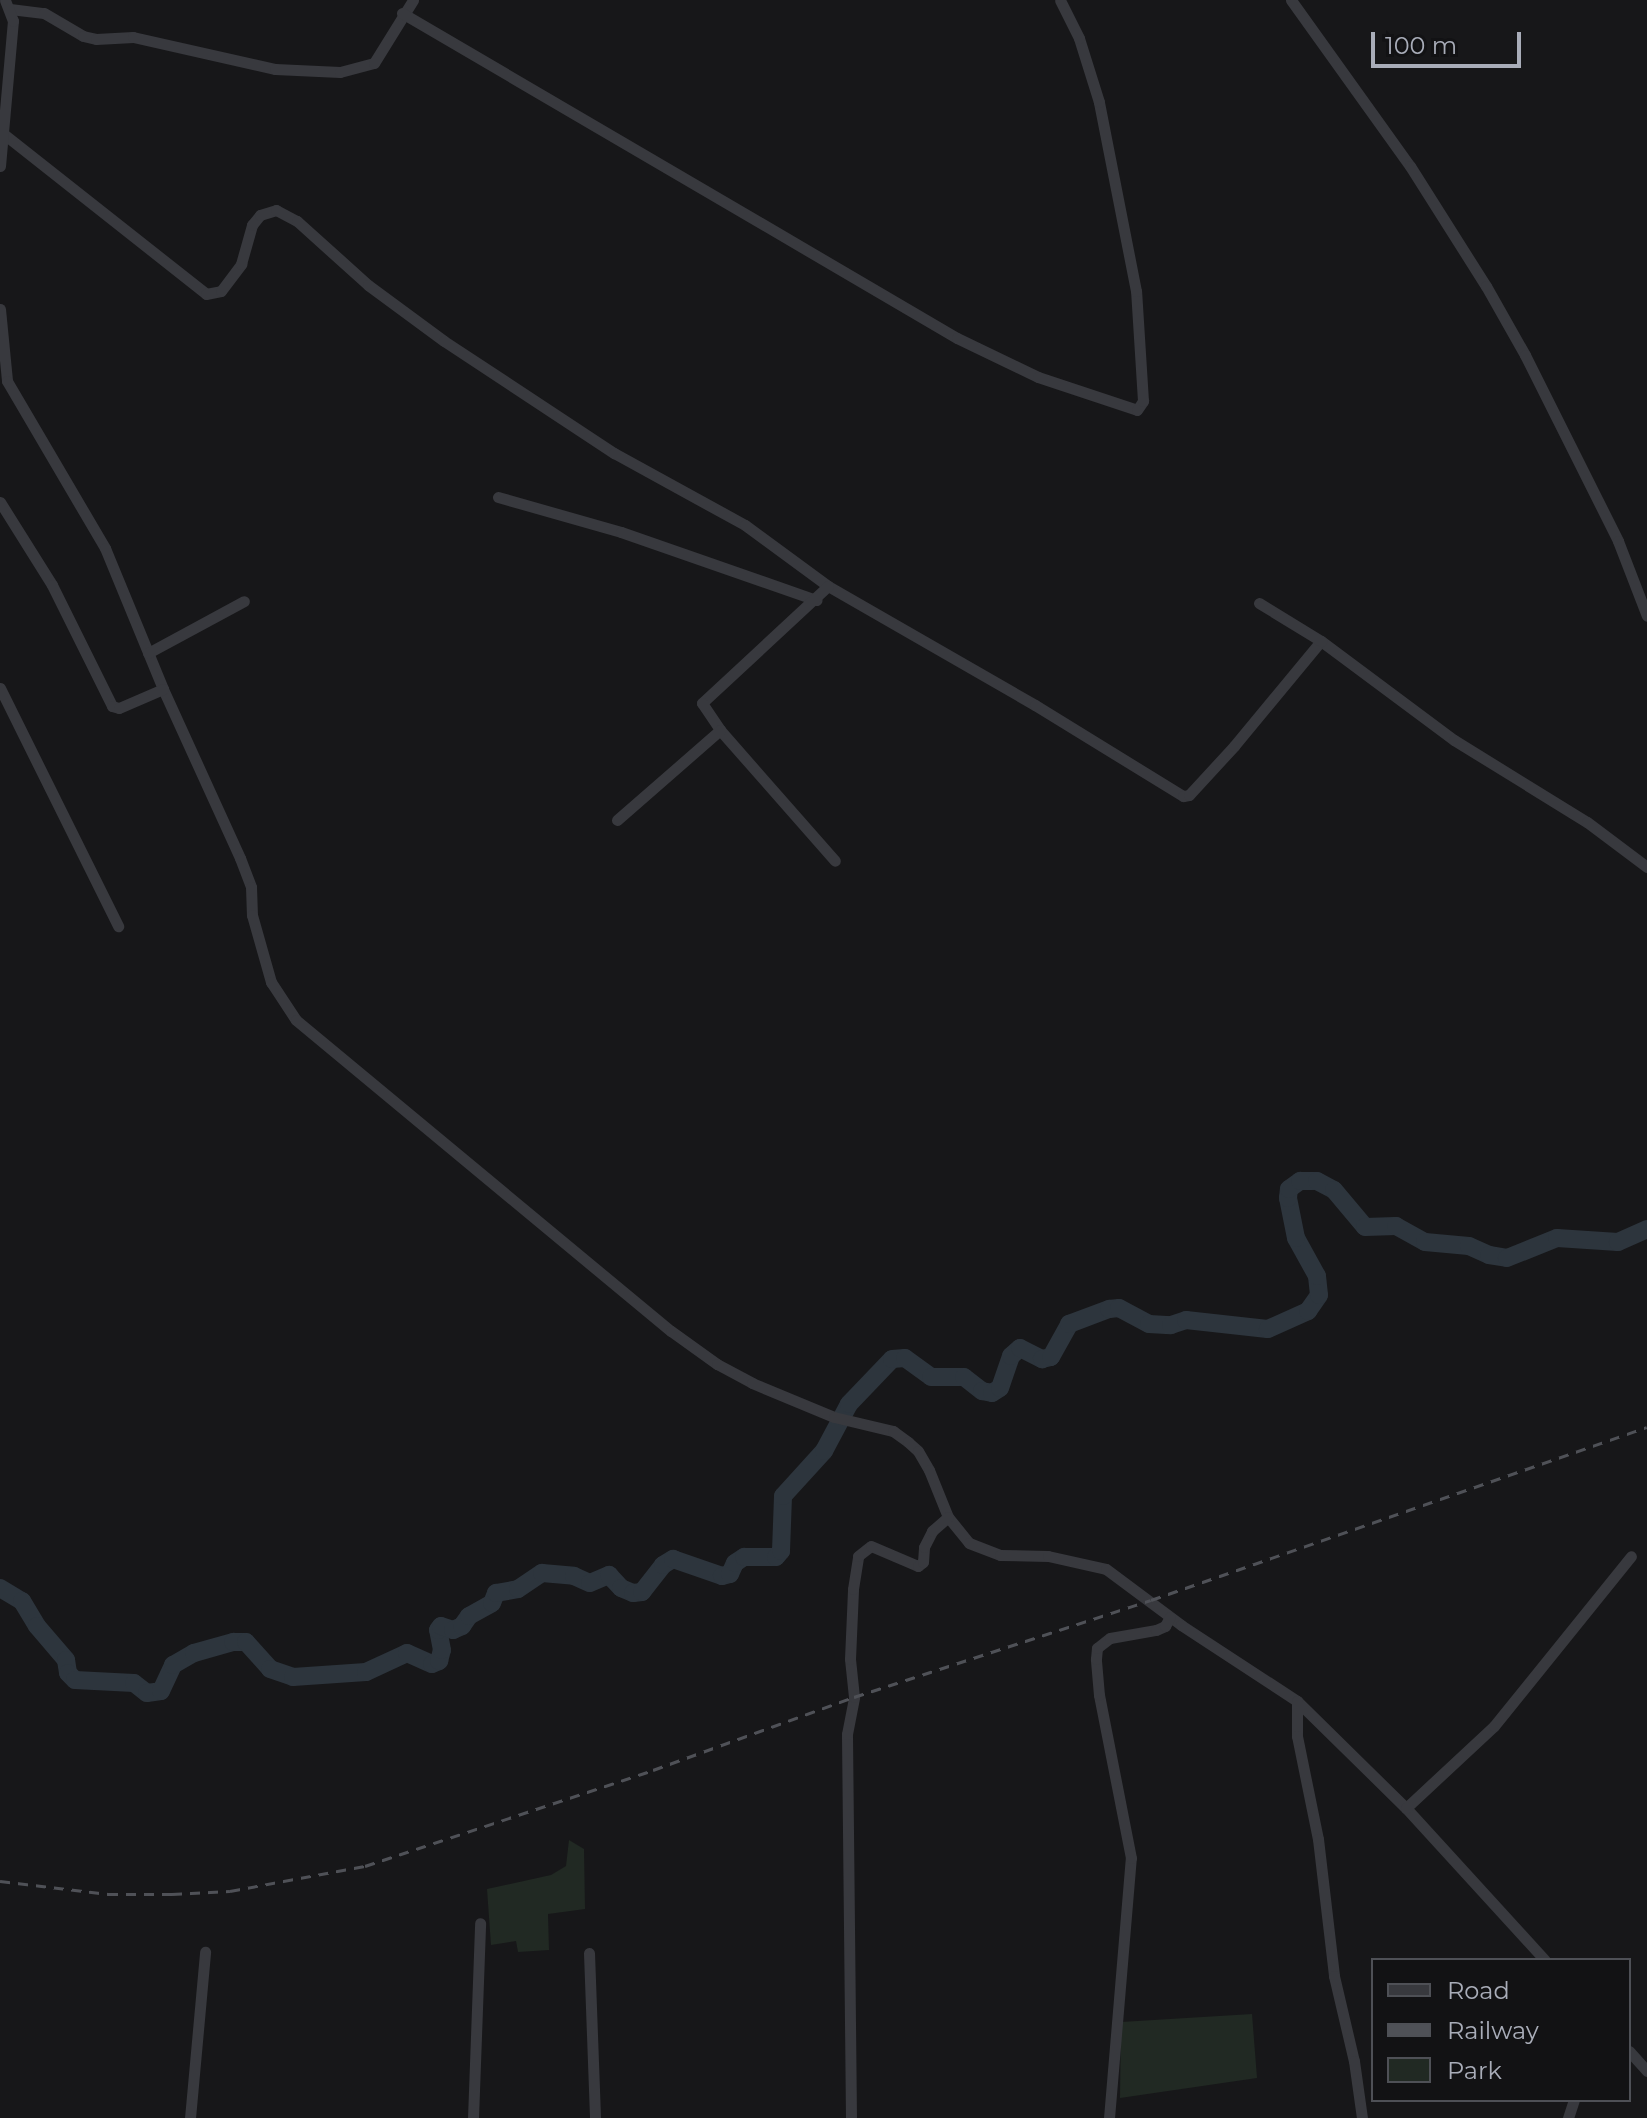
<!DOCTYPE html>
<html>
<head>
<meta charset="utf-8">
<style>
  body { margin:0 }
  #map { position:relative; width:1647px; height:2118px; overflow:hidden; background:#171719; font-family:Montserrat,sans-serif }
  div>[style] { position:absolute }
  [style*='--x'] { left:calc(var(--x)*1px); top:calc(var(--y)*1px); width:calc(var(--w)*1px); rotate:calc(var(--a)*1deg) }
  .green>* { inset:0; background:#212923 }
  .river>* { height:18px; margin:-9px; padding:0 9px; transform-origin:9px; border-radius:9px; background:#2d353d }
  .street>* { height:11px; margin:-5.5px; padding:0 5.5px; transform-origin:5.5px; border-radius:5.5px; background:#38393e }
  .rail>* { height:3px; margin-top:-1.5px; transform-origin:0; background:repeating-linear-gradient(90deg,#4f5157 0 10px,transparent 0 18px) }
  span { translate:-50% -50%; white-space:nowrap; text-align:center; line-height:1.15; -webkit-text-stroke:7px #121214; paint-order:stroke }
  .legend { position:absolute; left:1371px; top:1958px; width:260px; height:144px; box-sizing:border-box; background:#121214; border:2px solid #4e5056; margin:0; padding:10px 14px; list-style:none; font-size:24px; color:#a9adb9 }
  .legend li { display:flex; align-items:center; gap:16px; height:40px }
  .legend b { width:40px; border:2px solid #4e5056 }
  .scale { position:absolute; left:1371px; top:32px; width:150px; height:36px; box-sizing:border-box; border:4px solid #a9adb9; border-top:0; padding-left:10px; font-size:24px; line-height:28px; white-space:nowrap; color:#a9adb9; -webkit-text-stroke:6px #121214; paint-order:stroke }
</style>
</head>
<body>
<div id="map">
  <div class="green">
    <div style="clip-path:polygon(569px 1840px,584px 1849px,585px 1909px,548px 1914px,549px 1950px,518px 1952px,516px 1941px,491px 1945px,487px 1889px,551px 1875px,566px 1866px)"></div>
    <div style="clip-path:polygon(1252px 2014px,1257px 2078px,1120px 2098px,1121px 2022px)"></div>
  </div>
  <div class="river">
    <div style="--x:0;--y:1588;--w:26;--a:31"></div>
    <div style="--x:22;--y:1601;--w:29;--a:59"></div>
    <div style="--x:37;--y:1626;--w:45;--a:49.5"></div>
    <div style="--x:66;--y:1660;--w:13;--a:81"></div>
    <div style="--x:68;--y:1673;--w:10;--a:45"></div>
    <div style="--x:75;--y:1680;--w:59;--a:2.9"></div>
    <div style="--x:134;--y:1683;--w:16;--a:38"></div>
    <div style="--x:147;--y:1693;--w:14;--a:-8"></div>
    <div style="--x:161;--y:1691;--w:29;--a:-65"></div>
    <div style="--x:173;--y:1665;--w:24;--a:-30"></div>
    <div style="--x:194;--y:1653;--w:41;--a:-15.8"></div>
    <div style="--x:233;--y:1642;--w:13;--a:0"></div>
    <div style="--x:246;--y:1642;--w:36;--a:48"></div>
    <div style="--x:270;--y:1669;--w:24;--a:19"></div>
    <div style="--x:293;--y:1677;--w:73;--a:-3.9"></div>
    <div style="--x:366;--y:1672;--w:45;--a:-24.9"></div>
    <div style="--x:407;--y:1653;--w:27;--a:24"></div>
    <div style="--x:432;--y:1664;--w:8;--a:-23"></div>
    <div style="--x:439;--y:1661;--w:11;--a:-75"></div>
    <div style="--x:442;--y:1650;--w:20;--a:-101"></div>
    <div style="--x:438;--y:1630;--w:5;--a:-53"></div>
    <div style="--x:441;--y:1626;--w:13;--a:18"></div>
    <div style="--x:453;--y:1630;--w:10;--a:-24"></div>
    <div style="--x:462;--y:1626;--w:12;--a:-55"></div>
    <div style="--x:469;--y:1616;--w:26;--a:-29"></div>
    <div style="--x:492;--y:1603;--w:11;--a:-68"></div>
    <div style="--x:496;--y:1593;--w:22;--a:-10"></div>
    <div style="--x:518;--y:1589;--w:29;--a:-34"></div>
    <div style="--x:542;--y:1573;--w:32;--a:5"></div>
    <div style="--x:574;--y:1576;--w:17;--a:24"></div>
    <div style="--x:590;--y:1583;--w:21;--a:-23"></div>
    <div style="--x:609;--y:1575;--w:18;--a:47"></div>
    <div style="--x:621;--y:1588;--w:13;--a:23"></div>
    <div style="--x:633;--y:1593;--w:9;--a:-6"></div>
    <div style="--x:642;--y:1592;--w:34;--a:-52"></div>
    <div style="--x:663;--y:1565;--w:12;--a:-31"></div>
    <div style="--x:673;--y:1559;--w:52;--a:19.1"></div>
    <div style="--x:722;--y:1576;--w:8;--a:-14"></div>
    <div style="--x:730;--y:1574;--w:12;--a:-66"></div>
    <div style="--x:735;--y:1563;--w:11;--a:-34"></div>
    <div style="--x:744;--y:1557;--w:32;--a:0"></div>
    <div style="--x:776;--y:1557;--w:8;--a:-50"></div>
    <div style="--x:781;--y:1551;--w:55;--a:-87.9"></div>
    <div style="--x:783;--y:1496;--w:61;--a:-47.7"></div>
    <div style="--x:824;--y:1451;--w:53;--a:-62"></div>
    <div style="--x:849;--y:1404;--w:62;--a:-46.3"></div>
    <div style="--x:892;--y:1359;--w:13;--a:-4"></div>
    <div style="--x:905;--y:1358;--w:32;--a:36"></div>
    <div style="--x:931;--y:1377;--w:33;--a:0"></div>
    <div style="--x:964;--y:1377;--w:23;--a:38"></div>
    <div style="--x:982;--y:1391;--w:10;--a:11"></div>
    <div style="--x:992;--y:1393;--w:9;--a:-32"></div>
    <div style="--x:1000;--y:1388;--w:34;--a:-71"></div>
    <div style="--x:1011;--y:1356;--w:12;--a:-42"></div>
    <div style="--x:1020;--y:1348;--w:25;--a:27"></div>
    <div style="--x:1042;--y:1359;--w:9;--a:-13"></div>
    <div style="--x:1051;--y:1357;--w:38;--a:-61"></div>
    <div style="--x:1069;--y:1324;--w:43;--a:-20.6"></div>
    <div style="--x:1109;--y:1309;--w:10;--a:-6"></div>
    <div style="--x:1119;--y:1308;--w:34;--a:28"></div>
    <div style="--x:1149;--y:1324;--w:22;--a:3"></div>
    <div style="--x:1171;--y:1325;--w:16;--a:-18"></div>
    <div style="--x:1186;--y:1320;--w:82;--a:6.3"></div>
    <div style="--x:1268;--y:1329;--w:44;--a:-24.2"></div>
    <div style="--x:1308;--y:1311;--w:19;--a:-55"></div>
    <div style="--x:1319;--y:1295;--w:19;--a:-96"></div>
    <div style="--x:1317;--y:1276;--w:43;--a:-118.9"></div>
    <div style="--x:1296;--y:1238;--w:41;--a:-101.3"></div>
    <div style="--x:1288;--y:1198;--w:9;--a:-84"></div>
    <div style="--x:1289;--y:1189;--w:14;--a:-36"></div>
    <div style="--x:1300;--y:1181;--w:17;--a:0"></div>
    <div style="--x:1317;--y:1181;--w:19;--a:28"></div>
    <div style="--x:1334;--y:1190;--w:48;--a:50"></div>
    <div style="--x:1365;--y:1227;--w:31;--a:-2"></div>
    <div style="--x:1396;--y:1226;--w:33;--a:29"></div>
    <div style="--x:1425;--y:1242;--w:44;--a:5.2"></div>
    <div style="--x:1469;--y:1246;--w:22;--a:24"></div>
    <div style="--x:1489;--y:1255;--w:18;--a:9"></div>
    <div style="--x:1507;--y:1258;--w:54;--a:-21.8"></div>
    <div style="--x:1557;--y:1238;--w:61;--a:3.8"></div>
    <div style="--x:1618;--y:1242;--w:32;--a:-24"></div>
  </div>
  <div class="street">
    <div style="--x:1291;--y:0;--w:204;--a:54.4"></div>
    <div style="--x:1410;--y:166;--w:142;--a:57.7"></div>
    <div style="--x:1486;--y:286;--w:79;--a:60.5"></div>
    <div style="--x:1525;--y:355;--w:208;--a:63.4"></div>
    <div style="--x:1618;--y:541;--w:80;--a:68.9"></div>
    <div style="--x:10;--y:9;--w:34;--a:7"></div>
    <div style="--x:44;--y:13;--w:45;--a:30.5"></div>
    <div style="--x:83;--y:36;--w:13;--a:13"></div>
    <div style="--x:96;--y:39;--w:37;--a:-3"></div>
    <div style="--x:133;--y:37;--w:146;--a:12.7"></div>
    <div style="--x:275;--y:69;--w:65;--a:2.6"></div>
    <div style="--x:340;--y:72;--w:35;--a:-15"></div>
    <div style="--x:374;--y:63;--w:74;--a:-58.2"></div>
    <div style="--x:402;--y:13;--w:643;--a:30.35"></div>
    <div style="--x:957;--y:338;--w:90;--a:25.7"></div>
    <div style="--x:1038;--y:377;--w:104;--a:18.4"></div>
    <div style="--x:1137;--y:410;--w:11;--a:-56"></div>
    <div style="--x:1143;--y:401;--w:110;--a:-93.6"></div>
    <div style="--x:1136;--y:291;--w:193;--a:-101.1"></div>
    <div style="--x:1099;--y:102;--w:67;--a:-107.4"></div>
    <div style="--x:1079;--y:38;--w:42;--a:-116.6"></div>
    <div style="--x:5;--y:135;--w:256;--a:38.3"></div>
    <div style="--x:206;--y:294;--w:15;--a:-11"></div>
    <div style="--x:221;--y:291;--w:34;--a:-53"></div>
    <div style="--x:241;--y:264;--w:41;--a:-74.2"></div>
    <div style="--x:252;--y:225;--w:13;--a:-51"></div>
    <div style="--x:260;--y:215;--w:17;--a:-17"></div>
    <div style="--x:276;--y:210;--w:24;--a:28"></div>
    <div style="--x:297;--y:221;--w:96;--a:42"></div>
    <div style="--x:368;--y:285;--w:94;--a:36.4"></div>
    <div style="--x:444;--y:341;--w:204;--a:33.4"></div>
    <div style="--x:614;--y:453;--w:149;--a:28.8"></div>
    <div style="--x:745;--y:525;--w:103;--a:36.3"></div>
    <div style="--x:828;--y:586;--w:239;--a:29.9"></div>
    <div style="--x:1035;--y:705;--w:174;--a:31.6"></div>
    <div style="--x:1183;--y:796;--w:6;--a:-9"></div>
    <div style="--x:1189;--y:795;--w:67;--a:-47.4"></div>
    <div style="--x:1234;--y:746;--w:136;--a:-50.4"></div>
    <div style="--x:1321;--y:641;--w:166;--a:36.7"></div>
    <div style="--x:1454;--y:740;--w:156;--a:31.7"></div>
    <div style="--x:1587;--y:822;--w:75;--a:36.9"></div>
    <div style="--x:0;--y:166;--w:146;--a:-84.9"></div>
    <div style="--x:13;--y:21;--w:22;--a:-111"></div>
    <div style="--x:0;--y:309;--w:72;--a:84.4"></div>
    <div style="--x:7;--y:381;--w:194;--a:59.6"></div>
    <div style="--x:105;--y:548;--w:152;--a:67.6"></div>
    <div style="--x:163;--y:689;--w:186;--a:65.5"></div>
    <div style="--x:240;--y:858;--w:31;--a:69"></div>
    <div style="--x:251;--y:887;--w:28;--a:88"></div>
    <div style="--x:252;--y:915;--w:70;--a:74.2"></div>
    <div style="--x:271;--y:982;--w:45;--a:56.7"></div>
    <div style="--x:296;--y:1020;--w:487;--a:39.7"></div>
    <div style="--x:671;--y:1331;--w:57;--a:35.7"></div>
    <div style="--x:717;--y:1364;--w:40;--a:28"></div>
    <div style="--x:752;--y:1383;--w:89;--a:22.5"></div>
    <div style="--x:834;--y:1417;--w:61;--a:13.3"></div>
    <div style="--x:893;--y:1431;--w:19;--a:36"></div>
    <div style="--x:908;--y:1442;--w:13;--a:42"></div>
    <div style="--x:918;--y:1451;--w:22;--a:60"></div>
    <div style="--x:929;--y:1470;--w:51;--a:68"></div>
    <div style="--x:948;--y:1517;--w:33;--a:51"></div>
    <div style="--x:969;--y:1543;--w:33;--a:21"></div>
    <div style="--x:1000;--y:1555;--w:48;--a:1.2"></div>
    <div style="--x:1048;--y:1556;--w:59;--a:12.6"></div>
    <div style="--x:1106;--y:1569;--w:94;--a:36.7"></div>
    <div style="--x:1181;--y:1625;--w:139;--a:33.2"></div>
    <div style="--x:1297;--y:1701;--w:153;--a:44.5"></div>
    <div style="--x:1406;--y:1808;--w:206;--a:47.6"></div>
    <div style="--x:498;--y:497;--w:128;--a:15.9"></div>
    <div style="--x:621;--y:532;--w:207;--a:19.2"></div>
    <div style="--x:0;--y:502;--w:98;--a:57.9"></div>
    <div style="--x:52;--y:585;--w:135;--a:63.6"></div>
    <div style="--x:112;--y:706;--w:7;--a:16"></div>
    <div style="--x:119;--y:708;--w:48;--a:-23.4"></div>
    <div style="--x:828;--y:586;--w:172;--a:137.1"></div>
    <div style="--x:702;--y:703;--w:32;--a:56"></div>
    <div style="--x:720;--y:730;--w:174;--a:48.7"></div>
    <div style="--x:1259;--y:603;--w:73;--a:31.5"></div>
    <div style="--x:148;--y:653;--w:109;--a:-28.4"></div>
    <div style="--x:0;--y:688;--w:266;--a:63.6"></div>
    <div style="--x:617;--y:820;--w:137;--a:-41.1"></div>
    <div style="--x:1297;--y:1701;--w:35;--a:90"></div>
    <div style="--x:1297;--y:1736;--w:105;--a:78.5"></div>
    <div style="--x:1318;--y:1839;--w:138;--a:83.3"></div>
    <div style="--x:1334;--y:1976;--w:87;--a:76.8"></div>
    <div style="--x:1354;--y:2061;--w:58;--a:82"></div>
    <div style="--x:1406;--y:1808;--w:120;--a:-43"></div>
    <div style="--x:1494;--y:1726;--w:218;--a:-51.1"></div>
    <div style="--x:589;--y:1953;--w:165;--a:87.9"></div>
    <div style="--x:1629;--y:2051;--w:27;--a:48"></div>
    <div style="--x:190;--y:2118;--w:167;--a:-84.8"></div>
    <div style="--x:473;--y:2118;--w:195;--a:-87.9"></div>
    <div style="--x:851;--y:2118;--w:384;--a:-90.6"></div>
    <div style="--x:847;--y:1734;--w:38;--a:-79"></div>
    <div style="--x:854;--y:1697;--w:38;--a:-96"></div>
    <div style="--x:850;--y:1659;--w:70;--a:-87.5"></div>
    <div style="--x:853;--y:1589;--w:33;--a:-81"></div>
    <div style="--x:858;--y:1556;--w:16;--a:-38"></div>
    <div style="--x:871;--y:1546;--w:51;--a:23.1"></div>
    <div style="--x:918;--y:1566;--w:6;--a:-39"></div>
    <div style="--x:923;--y:1562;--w:15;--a:-86"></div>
    <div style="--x:924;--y:1547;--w:18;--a:-63"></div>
    <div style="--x:932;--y:1531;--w:21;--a:-41"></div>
    <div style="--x:1109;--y:2118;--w:261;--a:-85.2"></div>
    <div style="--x:1131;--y:1858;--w:166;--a:-101.1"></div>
    <div style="--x:1099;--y:1695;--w:36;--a:-95"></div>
    <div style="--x:1096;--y:1659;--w:11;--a:-85"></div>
    <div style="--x:1097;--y:1648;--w:16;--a:-38"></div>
    <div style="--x:1110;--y:1638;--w:47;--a:-9.9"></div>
    <div style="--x:1156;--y:1630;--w:10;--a:-24"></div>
    <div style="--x:1165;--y:1626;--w:10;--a:-61"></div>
    <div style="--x:1568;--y:2118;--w:19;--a:-72"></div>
  </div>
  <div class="rail">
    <div style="--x:0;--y:1881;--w:109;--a:6.9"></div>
    <div style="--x:108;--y:1894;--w:64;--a:0"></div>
    <div style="--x:172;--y:1894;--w:58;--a:-3"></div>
    <div style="--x:230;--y:1891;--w:137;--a:-10.5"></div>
    <div style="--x:365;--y:1866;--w:304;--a:-18.4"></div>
    <div style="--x:653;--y:1770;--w:214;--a:-20"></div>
    <div style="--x:854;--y:1697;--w:312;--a:-18.1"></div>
    <div style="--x:1151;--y:1600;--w:525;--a:-19.23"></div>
  </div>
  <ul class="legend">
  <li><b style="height:10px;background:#38393e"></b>Road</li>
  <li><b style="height:10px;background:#4f5157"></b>Railway</li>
  <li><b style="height:22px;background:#212923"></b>Park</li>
  </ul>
  <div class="scale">100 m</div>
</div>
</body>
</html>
